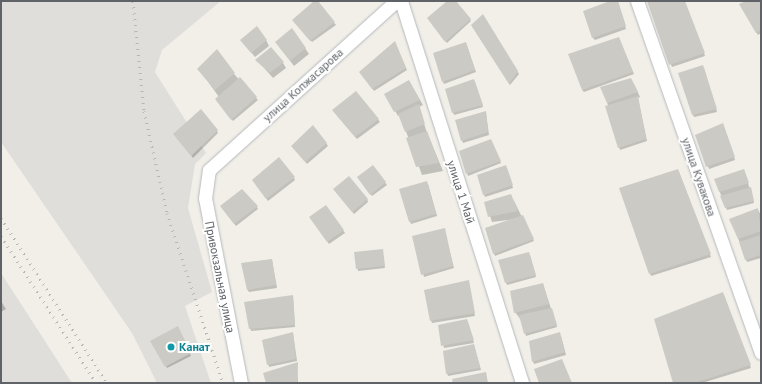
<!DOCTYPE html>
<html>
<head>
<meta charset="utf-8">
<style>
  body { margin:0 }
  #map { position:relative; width:762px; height:384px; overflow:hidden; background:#f1efe8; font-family:"PT Sans",sans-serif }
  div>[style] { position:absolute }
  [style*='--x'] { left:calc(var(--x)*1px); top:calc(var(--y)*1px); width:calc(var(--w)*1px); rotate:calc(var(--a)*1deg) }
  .industrial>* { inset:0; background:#e0deda }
  .shadow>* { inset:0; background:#0003 }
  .building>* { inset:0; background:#cccac5 }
  .roads { filter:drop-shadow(0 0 1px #b5b8bc) drop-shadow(0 0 1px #b5b8bc) }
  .minor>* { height:13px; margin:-6.5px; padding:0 6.5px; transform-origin:6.5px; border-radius:6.5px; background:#fff }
  .rail>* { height:3px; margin-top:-1.5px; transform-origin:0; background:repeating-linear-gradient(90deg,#b6b7b8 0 1px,transparent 0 6px) }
  .dots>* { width:11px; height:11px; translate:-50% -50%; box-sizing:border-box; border:2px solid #fff; border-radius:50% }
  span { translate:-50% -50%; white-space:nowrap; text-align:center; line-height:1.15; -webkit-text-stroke:4px #fff; paint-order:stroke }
  .street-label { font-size:12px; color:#5f6368 }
  .culture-label { font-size:12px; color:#0d838f; font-weight:700 }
  .left { translate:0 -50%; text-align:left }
  .frame { position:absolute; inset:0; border:2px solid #5f6368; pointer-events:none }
</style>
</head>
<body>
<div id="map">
  <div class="industrial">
    <div style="clip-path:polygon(1px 1px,221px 1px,162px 50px,155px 72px,206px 153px,195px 164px,188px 208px,212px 292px,185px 306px,211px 383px,157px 383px,132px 333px,1px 142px)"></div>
    <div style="clip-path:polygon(1px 273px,72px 383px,1px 383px)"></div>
  </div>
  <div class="shadow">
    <div style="clip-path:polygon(315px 1px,336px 25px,312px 42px,295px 22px)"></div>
    <div style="clip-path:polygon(448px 1px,455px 1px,471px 21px,447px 43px,430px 21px)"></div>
    <div style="clip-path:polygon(613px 1px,618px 2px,626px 29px,595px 40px,593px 38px)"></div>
    <div style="clip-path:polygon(648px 1px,684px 1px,705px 56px,672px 67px)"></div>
    <div style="clip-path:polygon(749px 1px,761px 1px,761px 33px,758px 35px,740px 5px)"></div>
    <div style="clip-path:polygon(482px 16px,519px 74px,510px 85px,472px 26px)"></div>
    <div style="clip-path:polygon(292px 29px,309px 54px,294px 66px,276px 42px)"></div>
    <div style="clip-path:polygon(241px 40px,266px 40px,269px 46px,255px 57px)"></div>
    <div style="clip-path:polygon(620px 41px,634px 74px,584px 92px,582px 90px)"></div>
    <div style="clip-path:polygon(396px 45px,407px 70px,374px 91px,362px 74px)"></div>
    <div style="clip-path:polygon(467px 46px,476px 72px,444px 84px,443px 82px)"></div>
    <div style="clip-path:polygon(257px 60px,283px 63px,286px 68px,273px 78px)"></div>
    <div style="clip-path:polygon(704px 68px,717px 112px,694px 117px,693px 115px)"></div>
    <div style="clip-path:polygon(199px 69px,234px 74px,258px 100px,233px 121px,218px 102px,219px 97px)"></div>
    <div style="clip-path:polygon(409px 81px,423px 105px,419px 107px,426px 130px,443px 171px,422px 175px,400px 115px,398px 116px,386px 94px)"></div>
    <div style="clip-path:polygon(475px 82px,483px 107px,454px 115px,446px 90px)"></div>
    <div style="clip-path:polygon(634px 84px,640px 97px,638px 98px,647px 141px,620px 150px,607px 102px)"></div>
    <div style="clip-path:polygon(356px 92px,380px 122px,357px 139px,335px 113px)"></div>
    <div style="clip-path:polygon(486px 113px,489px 135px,463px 143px,456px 121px)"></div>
    <div style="clip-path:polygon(724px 127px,735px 160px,709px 169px,696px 135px)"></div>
    <div style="clip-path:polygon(217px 131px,218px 133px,193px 158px,176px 136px)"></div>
    <div style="clip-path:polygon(326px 143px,328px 146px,307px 164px,294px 148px)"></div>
    <div style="clip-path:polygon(492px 143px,501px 163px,468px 176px,460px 152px)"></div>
    <div style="clip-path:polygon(373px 166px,387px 185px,372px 196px,360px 180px)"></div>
    <div style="clip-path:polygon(507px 169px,513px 188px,485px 197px,484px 194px)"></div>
    <div style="clip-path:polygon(744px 170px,754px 203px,727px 210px,715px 180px)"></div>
    <div style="clip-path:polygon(679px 172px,711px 257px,651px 276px,650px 273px)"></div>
    <div style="clip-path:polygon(294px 178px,295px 180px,268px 201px,255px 182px)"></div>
    <div style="clip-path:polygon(428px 184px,437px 216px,411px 224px,410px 221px)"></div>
    <div style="clip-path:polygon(336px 192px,367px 199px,368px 202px,354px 214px)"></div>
    <div style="clip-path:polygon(514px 201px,534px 241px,495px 256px,494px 253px,515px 219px,492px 222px,486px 203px)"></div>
    <div style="clip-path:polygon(326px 206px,345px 233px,329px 244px,312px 219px)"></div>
    <div style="clip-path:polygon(257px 207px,258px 209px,236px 226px,222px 208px)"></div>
    <div style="clip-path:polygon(758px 210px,761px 215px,761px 258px,747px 262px,738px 238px)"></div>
    <div style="clip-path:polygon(445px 232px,454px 268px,424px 277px,414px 237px)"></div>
    <div style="clip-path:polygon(382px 250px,385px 268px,358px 271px,355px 253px)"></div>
    <div style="clip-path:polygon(530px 255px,536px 277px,507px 285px,506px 282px)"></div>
    <div style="clip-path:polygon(272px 260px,277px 288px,249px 292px,247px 289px)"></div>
    <div style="clip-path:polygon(468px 281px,475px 316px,432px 323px,431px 320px)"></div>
    <div style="clip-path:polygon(543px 284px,557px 327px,526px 336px,521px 320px,515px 312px)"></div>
    <div style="clip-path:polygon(293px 296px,295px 327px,251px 331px,246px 303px)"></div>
    <div style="clip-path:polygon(724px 296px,751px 368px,702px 383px,674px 383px)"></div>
    <div style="clip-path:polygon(1px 301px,6px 309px,1px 312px)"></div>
    <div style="clip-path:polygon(468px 323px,474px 343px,444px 348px,440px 326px)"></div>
    <div style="clip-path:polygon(177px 328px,191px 356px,167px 368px,151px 341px)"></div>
    <div style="clip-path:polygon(293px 333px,297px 361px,269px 367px,263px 341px)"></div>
    <div style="clip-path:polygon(561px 336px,566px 355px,534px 364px,533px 361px)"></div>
    <div style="clip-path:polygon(474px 345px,481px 370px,448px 376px,447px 373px)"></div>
    <div style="clip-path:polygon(297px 363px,298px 383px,267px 383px)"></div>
  </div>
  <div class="building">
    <div style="clip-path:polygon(314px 1px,318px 1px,335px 22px,310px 41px,292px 20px)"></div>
    <div style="clip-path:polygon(447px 1px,456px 1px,471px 19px,445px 42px,427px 18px)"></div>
    <div style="clip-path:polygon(610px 1px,618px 1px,626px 26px,592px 38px,583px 11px)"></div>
    <div style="clip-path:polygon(647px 1px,685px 1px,705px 53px,669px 65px)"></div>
    <div style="clip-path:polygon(746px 1px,761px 1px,761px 30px,756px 33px,739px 4px)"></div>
    <div style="clip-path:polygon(483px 14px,518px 71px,509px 84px,471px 25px)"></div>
    <div style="clip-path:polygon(257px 26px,267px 40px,251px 53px,240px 40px)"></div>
    <div style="clip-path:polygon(292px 28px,306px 48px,290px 61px,275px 42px)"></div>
    <div style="clip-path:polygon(619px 37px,633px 72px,582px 90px,568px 54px)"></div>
    <div style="clip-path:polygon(395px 41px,406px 68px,372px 89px,359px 72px)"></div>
    <div style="clip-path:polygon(466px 42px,475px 70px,442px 82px,433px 53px)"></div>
    <div style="clip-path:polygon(271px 47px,284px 62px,270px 73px,255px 60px)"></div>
    <div style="clip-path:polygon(217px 49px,235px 73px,215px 90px,197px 69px)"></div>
    <div style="clip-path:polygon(703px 65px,717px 109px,692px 115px,678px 73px)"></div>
    <div style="clip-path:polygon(240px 77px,257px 97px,231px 120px,215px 99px)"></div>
    <div style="clip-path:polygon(631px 78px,638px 92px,607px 103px,600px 87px)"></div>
    <div style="clip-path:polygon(474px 79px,483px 105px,452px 113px,445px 89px)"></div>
    <div style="clip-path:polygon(409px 80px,420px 100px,394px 112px,384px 94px)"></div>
    <div style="clip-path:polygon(356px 91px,379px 119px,355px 137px,332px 110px)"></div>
    <div style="clip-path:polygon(638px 96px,646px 139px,618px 148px,605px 106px)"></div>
    <div style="clip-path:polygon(419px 104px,425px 124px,405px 132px,398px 114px)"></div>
    <div style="clip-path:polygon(201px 109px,218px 130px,191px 156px,173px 134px)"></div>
    <div style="clip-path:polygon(486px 111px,488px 132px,461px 141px,455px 120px)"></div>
    <div style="clip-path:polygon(723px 123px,735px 157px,706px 167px,695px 135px)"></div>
    <div style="clip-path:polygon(313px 125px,327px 143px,305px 162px,291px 146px)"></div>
    <div style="clip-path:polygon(427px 131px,439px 163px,416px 167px,406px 138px)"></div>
    <div style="clip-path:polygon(491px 139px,501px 161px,466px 174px,459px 151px)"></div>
    <div style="clip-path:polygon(279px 157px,295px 177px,266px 199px,252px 180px)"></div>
    <div style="clip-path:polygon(373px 165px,386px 182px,370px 195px,357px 177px)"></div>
    <div style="clip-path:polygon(506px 165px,513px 185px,483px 195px,477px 175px)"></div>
    <div style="clip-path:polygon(678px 169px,711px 254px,649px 274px,619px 188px)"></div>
    <div style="clip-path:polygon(744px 169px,749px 183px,719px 192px,714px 179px)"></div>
    <div style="clip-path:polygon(349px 176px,368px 199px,352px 212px,333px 189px)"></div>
    <div style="clip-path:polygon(427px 181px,436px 214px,409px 222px,399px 189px)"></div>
    <div style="clip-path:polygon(751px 187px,754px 201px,725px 208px,720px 196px)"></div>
    <div style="clip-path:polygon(242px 189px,258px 206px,234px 224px,220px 206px)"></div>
    <div style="clip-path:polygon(511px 194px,518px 211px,488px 217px,484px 202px)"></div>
    <div style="clip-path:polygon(326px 205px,344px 230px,327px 242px,309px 217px)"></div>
    <div style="clip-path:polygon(758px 208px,761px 231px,738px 239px,729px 219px)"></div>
    <div style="clip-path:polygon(523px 215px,534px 239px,493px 254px,485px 228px)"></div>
    <div style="clip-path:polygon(445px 228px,453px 266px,421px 275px,412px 236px)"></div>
    <div style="clip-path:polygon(761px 235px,761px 255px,745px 260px,739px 242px)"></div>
    <div style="clip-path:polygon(383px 249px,385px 266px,356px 269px,354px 252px)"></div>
    <div style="clip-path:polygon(529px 252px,536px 275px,505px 283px,498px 260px)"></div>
    <div style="clip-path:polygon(272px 259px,276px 285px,247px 290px,241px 263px)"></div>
    <div style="clip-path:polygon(469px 280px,475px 313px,430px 321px,424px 290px)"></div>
    <div style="clip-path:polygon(543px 283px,549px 304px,514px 313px,510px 291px)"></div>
    <div style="clip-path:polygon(723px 292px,751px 365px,694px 383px,673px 383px,654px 319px)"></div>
    <div style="clip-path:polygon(293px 295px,295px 325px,249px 329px,244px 302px)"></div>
    <div style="clip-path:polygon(552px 308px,557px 325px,524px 334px,519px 315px)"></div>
    <div style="clip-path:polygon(467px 319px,474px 340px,441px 346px,438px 325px)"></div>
    <div style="clip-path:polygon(178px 326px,191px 353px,165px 367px,150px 341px)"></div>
    <div style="clip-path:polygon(293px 332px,296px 359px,267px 365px,262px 340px)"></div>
    <div style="clip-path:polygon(560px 332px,565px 352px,532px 362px,529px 341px)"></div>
    <div style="clip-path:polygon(474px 344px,480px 368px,446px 374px,443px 351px)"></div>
    <div style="clip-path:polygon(562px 359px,572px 383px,539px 383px,534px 369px)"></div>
    <div style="clip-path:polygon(298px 362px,297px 383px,266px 383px,263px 373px)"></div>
    <div style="clip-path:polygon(486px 372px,488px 383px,453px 383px,452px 379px)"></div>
  </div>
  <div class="roads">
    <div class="minor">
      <div style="--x:401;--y:1;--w:401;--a:72.4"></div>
      <div style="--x:637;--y:1;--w:373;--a:70.6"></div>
      <div style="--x:241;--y:383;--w:188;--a:-101"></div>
      <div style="--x:205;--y:198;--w:28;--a:-82"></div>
      <div style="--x:209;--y:170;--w:252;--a:-42.1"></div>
    </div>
  </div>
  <div class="rail">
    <div style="--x:133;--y:1;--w:111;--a:84.3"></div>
    <div style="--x:144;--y:111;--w:105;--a:77.3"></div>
    <div style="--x:167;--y:213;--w:179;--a:71.8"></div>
    <div style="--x:1;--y:218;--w:196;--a:57.3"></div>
    <div style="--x:1;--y:236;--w:175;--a:57.1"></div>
  </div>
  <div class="dots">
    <div style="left:171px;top:347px;background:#0f9aa8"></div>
  </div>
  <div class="street-label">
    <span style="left:303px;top:85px;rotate:-42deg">улица Копжасарова</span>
    <span style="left:699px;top:177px;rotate:71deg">улица Кувакова</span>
    <span style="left:461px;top:192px;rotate:72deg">улица 1 Май</span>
    <span style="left:220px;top:277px;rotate:79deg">Привокзальная улица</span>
  </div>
  <div class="culture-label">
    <span class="left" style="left:179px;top:347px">Канат</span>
  </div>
  <div class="frame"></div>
</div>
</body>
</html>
